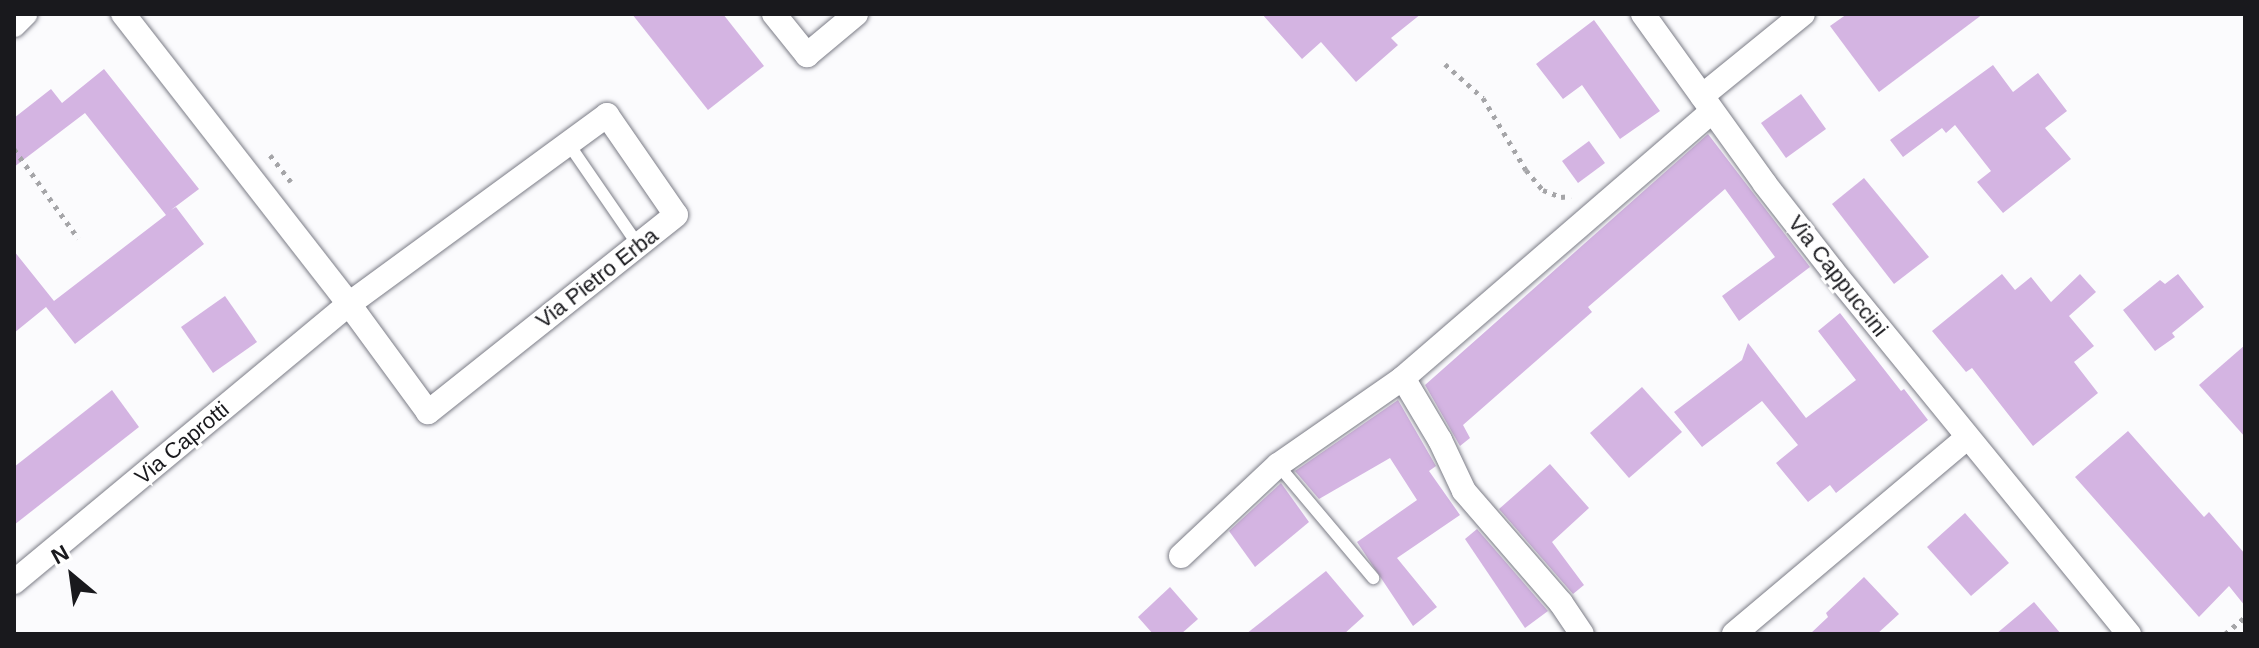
<!DOCTYPE html>
<html>
<head>
<meta charset="utf-8">
<style>
  body { margin:0 }
  #map { position:relative; width:2259px; height:648px; overflow:hidden; background:#fbfbfd; font-family:Helvetica,sans-serif }
  div>[style] { position:absolute }
  [style*='--x'] { left:calc(var(--x)*1px); top:calc(var(--y)*1px); width:calc(var(--w)*1px); rotate:calc(var(--a)*1deg) }
  .building>* { inset:0; background:#d4b4e2 }
  .path>* { height:5px; margin-top:-2.5px; transform-origin:0; background:repeating-linear-gradient(90deg,#a5a5a8 0 4px,transparent 0 10px) }
  .roads { filter:drop-shadow(0 0 2px #7c7d87) drop-shadow(0 0 2px #7c7d87) }
  .service>* { height:12px; margin:-6px; padding:0 6px; transform-origin:6px; border-radius:6px; background:#fff }
  .minor>* { height:24px; margin:-12px; padding:0 12px; transform-origin:12px; border-radius:12px; background:#fff }
  span { translate:-50% -50%; white-space:nowrap; text-align:center; line-height:1.15; -webkit-text-stroke:6px #fff; paint-order:stroke }
  .street-label { font-size:22px; color:#19191d }
  .frame { position:absolute; inset:0; border:16px solid #19191d; pointer-events:none }
  .north { position:absolute; left:32px; top:536px; width:80px; height:80px; -webkit-text-stroke:6px #fff; paint-order:stroke; rotate:331deg; font-size:22px; font-weight:700; line-height:32px; text-align:center; color:#19191d }
  .north::after { content:''; display:block; margin:auto; width:28px; height:36px; background:#19191d; clip-path:polygon(50% 0,100% 100%,50% 72%,0 100%) }
</style>
</head>
<body>
<div id="map">
  <div class="building">
    <div style="clip-path:polygon(632px 14px,723px 14px,764px 66px,708px 110px)"></div>
    <div style="clip-path:polygon(1262px 14px,1421px 14px,1391px 38px,1398px 45px,1356px 82px,1321px 42px,1302px 59px)"></div>
    <div style="clip-path:polygon(1847px 14px,1983px 14px,1879px 92px,1830px 26px)"></div>
    <div style="clip-path:polygon(1594px 20px,1660px 111px,1620px 139px,1582px 85px,1563px 99px,1536px 64px)"></div>
    <div style="clip-path:polygon(1993px 65px,2013px 92px,2038px 73px,2067px 111px,2045px 128px,2071px 159px,2003px 213px,1977px 182px,1991px 171px,1955px 125px,1946px 133px,1942px 128px,1903px 157px,1890px 140px)"></div>
    <div style="clip-path:polygon(104px 69px,199px 189px,171px 210px,176px 207px,204px 244px,75px 344px,46px 307px,14px 333px,14px 251px,54px 301px,166px 215px,85px 113px,14px 167px,14px 118px,51px 89px,62px 103px)"></div>
    <div style="clip-path:polygon(1801px 94px,1826px 129px,1786px 158px,1761px 123px)"></div>
    <div style="clip-path:polygon(1708px 134px,1810px 267px,1739px 321px,1722px 296px,1775px 257px,1725px 189px,1588px 307px,1592px 312px,1463px 425px,1470px 438px,1460px 446px,1425px 385px)"></div>
    <div style="clip-path:polygon(1589px 141px,1605px 163px,1578px 183px,1562px 161px)"></div>
    <div style="clip-path:polygon(1864px 178px,1929px 257px,1894px 284px,1832px 204px)"></div>
    <div style="clip-path:polygon(2002px 274px,2015px 290px,2031px 277px,2051px 302px,2080px 274px,2096px 292px,2069px 316px,2094px 346px,2074px 362px,2098px 393px,2033px 446px,1972px 368px,1966px 372px,1932px 331px)"></div>
    <div style="clip-path:polygon(2178px 274px,2204px 307px,2172px 333px,2175px 337px,2155px 351px,2123px 310px,2160px 280px,2165px 284px)"></div>
    <div style="clip-path:polygon(225px 296px,257px 342px,213px 373px,181px 327px)"></div>
    <div style="clip-path:polygon(1840px 313px,1901px 391px,1904px 389px,1928px 420px,1836px 493px,1830px 485px,1808px 502px,1776px 463px,1798px 445px,1762px 401px,1702px 447px,1674px 412px,1742px 360px,1748px 343px,1806px 418px,1856px 380px,1818px 331px)"></div>
    <div style="clip-path:polygon(2245px 345px,2245px 437px,2199px 385px)"></div>
    <div style="clip-path:polygon(1642px 387px,1682px 432px,1629px 478px,1590px 433px)"></div>
    <div style="clip-path:polygon(112px 390px,139px 427px,14px 525px,14px 467px)"></div>
    <div style="clip-path:polygon(1398px 400px,1436px 466px,1429px 471px,1460px 515px,1397px 558px,1437px 607px,1413px 626px,1357px 542px,1417px 500px,1390px 458px,1319px 499px,1295px 471px)"></div>
    <div style="clip-path:polygon(2128px 431px,2204px 517px,2209px 512px,2245px 554px,2245px 606px,2229px 586px,2199px 617px,2075px 477px)"></div>
    <div style="clip-path:polygon(1550px 464px,1589px 508px,1552px 542px,1584px 585px,1573px 594px,1499px 509px)"></div>
    <div style="clip-path:polygon(1281px 483px,1309px 522px,1255px 567px,1229px 531px)"></div>
    <div style="clip-path:polygon(1965px 513px,2009px 563px,1971px 596px,1927px 547px)"></div>
    <div style="clip-path:polygon(1477px 529px,1548px 611px,1525px 628px,1465px 539px)"></div>
    <div style="clip-path:polygon(1326px 571px,1364px 616px,1344px 634px,1246px 634px)"></div>
    <div style="clip-path:polygon(1864px 577px,1899px 614px,1877px 634px,1810px 634px,1828px 617px,1826px 613px)"></div>
    <div style="clip-path:polygon(1170px 587px,1198px 619px,1181px 634px,1153px 634px,1138px 617px)"></div>
    <div style="clip-path:polygon(2034px 602px,2061px 634px,1996px 634px)"></div>
  </div>
  <div class="path">
    <div style="--x:1445;--y:64;--w:51;--a:41.8"></div>
    <div style="--x:1483;--y:98;--w:84;--a:59.2"></div>
    <div style="--x:1526;--y:170;--w:26;--a:50"></div>
    <div style="--x:1543;--y:190;--w:19;--a:21"></div>
    <div style="--x:1561;--y:197;--w:10;--a:-6"></div>
    <div style="--x:14;--y:149;--w:110;--a:54.3"></div>
    <div style="--x:270;--y:155;--w:34;--a:52"></div>
    <div style="--x:2225;--y:634;--w:26;--a:-40"></div>
  </div>
  <div class="roads">
    <div class="service">
      <div style="--x:568;--y:143;--w:124;--a:55.5"></div>
      <div style="--x:1278;--y:465;--w:148;--a:49.9"></div>
    </div>
    <div class="minor">
      <div style="--x:774;--y:14;--w:53;--a:51.2"></div>
      <div style="--x:807;--y:55;--w:64;--a:-39.9"></div>
      <div style="--x:1643;--y:14;--w:209;--a:54.3"></div>
      <div style="--x:1765;--y:184;--w:109;--a:52.1"></div>
      <div style="--x:1832;--y:270;--w:470;--a:50.8"></div>
      <div style="--x:14;--y:25;--w:16;--a:-45"></div>
      <div style="--x:1702;--y:96;--w:130;--a:-39.1"></div>
      <div style="--x:1403;--y:378;--w:72;--a:59.2"></div>
      <div style="--x:1440;--y:440;--w:56;--a:64.8"></div>
      <div style="--x:1464;--y:491;--w:148;--a:49.1"></div>
      <div style="--x:1561;--y:603;--w:37;--a:56"></div>
      <div style="--x:1181;--y:556;--w:133;--a:-43.2"></div>
      <div style="--x:1278;--y:465;--w:152;--a:-34.8"></div>
      <div style="--x:1403;--y:378;--w:408;--a:-40.8"></div>
      <div style="--x:14;--y:582;--w:435;--a:-39.7"></div>
      <div style="--x:349;--y:304;--w:320;--a:-36.2"></div>
      <div style="--x:607;--y:115;--w:121;--a:55.4"></div>
      <div style="--x:676;--y:215;--w:317;--a:141.5"></div>
      <div style="--x:428;--y:412;--w:134;--a:-126.2"></div>
      <div style="--x:349;--y:304;--w:368;--a:-127.9"></div>
      <div style="--x:1734;--y:634;--w:304;--a:-40.1"></div>
    </div>
  </div>
  <div class="street-label">
    <span style="left:1838px;top:276px;rotate:52deg">Via Cappuccini</span>
    <span style="left:597px;top:278px;rotate:-38deg">Via Pietro Erba</span>
    <span style="left:182px;top:443px;rotate:-40deg">Via Caprotti</span>
  </div>
  <div class="frame"></div>
  <div class="north">N</div>
</div>
</body>
</html>
